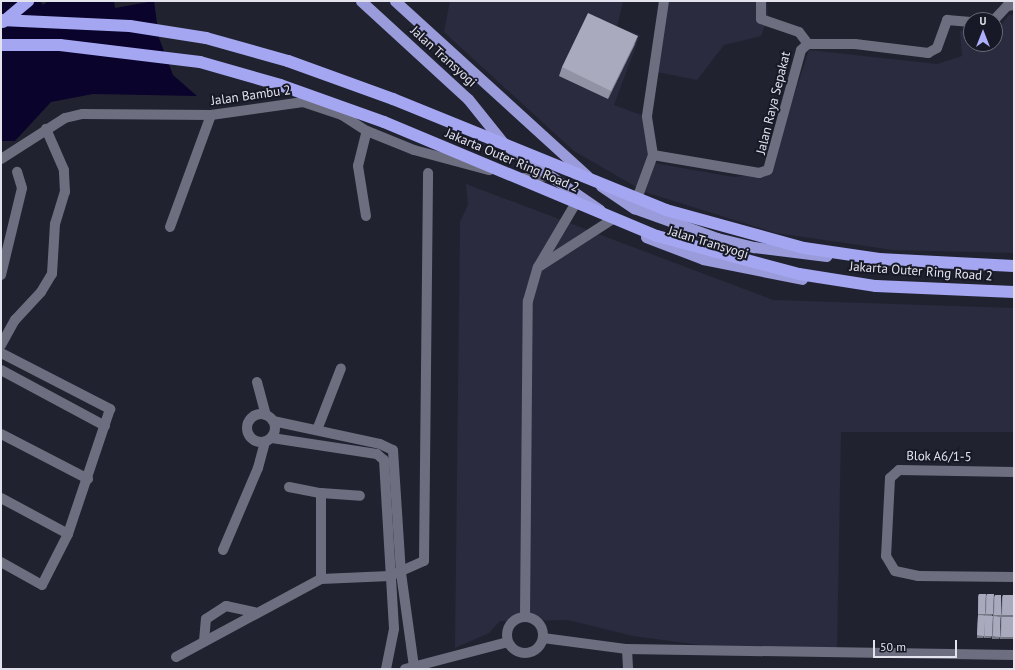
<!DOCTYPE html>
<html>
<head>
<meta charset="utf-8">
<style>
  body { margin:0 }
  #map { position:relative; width:1015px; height:670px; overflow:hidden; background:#212230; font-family:"PT Sans",sans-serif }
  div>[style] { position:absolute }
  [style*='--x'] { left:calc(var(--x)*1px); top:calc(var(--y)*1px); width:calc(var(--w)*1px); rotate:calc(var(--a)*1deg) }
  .built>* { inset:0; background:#2a2b3f }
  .water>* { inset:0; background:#0a032c }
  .minor>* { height:10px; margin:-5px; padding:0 5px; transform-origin:5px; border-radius:5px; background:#6d6e7f }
  .minor>.ring { margin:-5px; padding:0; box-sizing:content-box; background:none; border:10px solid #6d6e7f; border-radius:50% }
  .trunk>* { height:11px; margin:-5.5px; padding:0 5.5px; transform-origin:5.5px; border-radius:5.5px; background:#999bda }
  .motorway>* { height:12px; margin:-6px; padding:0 6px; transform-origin:6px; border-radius:6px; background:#a4a6f1 }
  .wall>* { inset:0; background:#9192a3 }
  .shaded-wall>* { inset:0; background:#767784 }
  .building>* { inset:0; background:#a9aabd }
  span { translate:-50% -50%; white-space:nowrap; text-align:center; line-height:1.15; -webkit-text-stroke:4px #181926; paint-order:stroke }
  .street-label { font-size:13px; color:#e2e3ed }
  .frame { position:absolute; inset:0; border:2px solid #e2e3ed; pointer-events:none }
  .north { position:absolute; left:963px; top:12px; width:40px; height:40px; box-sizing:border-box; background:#181926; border:1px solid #696a76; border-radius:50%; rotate:0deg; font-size:11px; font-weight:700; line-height:16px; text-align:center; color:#e2e3ed }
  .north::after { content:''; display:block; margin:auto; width:14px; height:18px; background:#adaffb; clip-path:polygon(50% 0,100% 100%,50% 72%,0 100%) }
  .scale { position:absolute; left:873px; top:640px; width:84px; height:18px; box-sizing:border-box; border:2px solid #e2e3ed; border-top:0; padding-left:5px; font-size:12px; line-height:14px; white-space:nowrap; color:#e2e3ed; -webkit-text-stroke:3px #181926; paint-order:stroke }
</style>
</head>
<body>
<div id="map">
  <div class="built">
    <div style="clip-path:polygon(450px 1px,623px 1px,617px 27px,640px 35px,614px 105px,649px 118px,654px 163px,733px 177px,768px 174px,809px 50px,937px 64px,962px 56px,960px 31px,971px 32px,971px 44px,995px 44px,995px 33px,1009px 15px,1014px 15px,1014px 253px,893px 250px,776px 233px,645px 192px,574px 151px,444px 32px)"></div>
    <div style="clip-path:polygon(664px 1px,767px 1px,768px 17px,761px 36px,724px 45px,697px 80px,652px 71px)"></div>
    <div style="clip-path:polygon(466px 184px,773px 300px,1014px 308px,1014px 432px,841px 432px,837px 651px,730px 649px,633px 636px,568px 620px,500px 621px,489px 633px,455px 648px,460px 222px,468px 205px)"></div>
  </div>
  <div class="water">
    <div style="clip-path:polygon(1px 1px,40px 1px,43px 5px,48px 1px,114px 1px,115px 8px,154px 1px,159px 38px,173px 75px,197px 96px,93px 94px,51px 102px,15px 141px,1px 141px)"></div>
  </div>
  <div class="minor">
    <div style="--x:761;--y:1;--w:18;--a:90"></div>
    <div style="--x:761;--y:19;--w:40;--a:18.9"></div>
    <div style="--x:799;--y:32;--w:15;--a:53"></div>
    <div style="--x:994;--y:20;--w:19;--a:-47"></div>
    <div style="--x:1007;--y:6;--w:7;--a:-8"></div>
    <div style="--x:653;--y:155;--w:108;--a:9.6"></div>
    <div style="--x:759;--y:173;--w:9;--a:-18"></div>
    <div style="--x:768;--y:170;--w:124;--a:-74.6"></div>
    <div style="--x:801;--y:50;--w:9;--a:-41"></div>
    <div style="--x:808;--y:44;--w:47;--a:0"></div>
    <div style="--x:855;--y:44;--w:74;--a:7"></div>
    <div style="--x:928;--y:53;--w:10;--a:-29"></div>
    <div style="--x:937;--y:48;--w:30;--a:-70"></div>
    <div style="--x:947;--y:20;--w:24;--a:5"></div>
    <div style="--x:653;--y:155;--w:39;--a:-99"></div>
    <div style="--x:647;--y:116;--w:116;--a:-81.6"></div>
    <div style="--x:1;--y:159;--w:76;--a:-32.6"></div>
    <div style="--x:65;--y:118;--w:18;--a:-13"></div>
    <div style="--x:83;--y:114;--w:128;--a:0.4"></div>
    <div style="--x:211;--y:115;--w:93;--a:-8"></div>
    <div style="--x:303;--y:102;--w:41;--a:18.4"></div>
    <div style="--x:342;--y:115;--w:30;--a:33"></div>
    <div style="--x:367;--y:131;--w:51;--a:22"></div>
    <div style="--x:414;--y:150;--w:78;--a:14.9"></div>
    <div style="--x:523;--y:178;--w:27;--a:-4"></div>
    <div style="--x:635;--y:204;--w:52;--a:-69.8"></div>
    <div style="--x:366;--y:216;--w:51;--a:-99.1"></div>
    <div style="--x:358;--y:166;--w:36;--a:-76"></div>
    <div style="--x:170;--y:227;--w:119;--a:-69.9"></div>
    <div style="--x:540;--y:266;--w:87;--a:-32.8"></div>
    <div style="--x:1;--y:275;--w:89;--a:-76.4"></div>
    <div style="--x:22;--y:188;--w:17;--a:-107"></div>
    <div style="--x:1;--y:345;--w:29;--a:-61"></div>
    <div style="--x:15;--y:320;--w:38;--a:-47"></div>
    <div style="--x:41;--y:292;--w:21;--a:-59"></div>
    <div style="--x:52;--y:274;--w:50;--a:-86.6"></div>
    <div style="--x:55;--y:224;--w:34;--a:-73"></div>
    <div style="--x:65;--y:192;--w:22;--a:-93"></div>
    <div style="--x:64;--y:170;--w:45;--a:-113.7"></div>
    <div style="--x:1;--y:353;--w:123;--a:27.2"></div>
    <div style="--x:110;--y:409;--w:132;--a:108.6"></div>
    <div style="--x:68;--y:534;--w:57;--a:117"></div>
    <div style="--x:42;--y:585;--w:47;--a:-150.7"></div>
    <div style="--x:1;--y:370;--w:118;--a:28.3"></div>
    <div style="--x:257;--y:382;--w:34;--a:75"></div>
    <div class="ring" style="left:247px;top:414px;width:18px;height:18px"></div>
    <div style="--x:273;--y:421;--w:109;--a:12.1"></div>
    <div style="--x:380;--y:444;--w:14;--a:25"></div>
    <div style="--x:393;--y:450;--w:123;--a:86.3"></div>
    <div style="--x:401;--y:573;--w:95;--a:82.1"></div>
    <div style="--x:317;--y:430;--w:66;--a:-68.8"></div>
    <div style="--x:1;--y:434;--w:98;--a:27.3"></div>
    <div style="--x:272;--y:438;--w:106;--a:8.7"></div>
    <div style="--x:377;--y:454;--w:9;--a:41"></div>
    <div style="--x:384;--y:460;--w:169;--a:86.6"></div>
    <div style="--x:394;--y:629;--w:41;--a:101.3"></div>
    <div style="--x:1014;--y:472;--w:115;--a:-179"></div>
    <div style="--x:899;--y:470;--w:12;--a:138"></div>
    <div style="--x:890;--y:478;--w:78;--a:92.9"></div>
    <div style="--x:886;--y:556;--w:17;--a:59"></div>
    <div style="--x:895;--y:571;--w:24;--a:12"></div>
    <div style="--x:918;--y:576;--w:96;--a:0.6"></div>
    <div style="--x:289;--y:487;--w:33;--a:11"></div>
    <div style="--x:321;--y:493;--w:86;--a:90"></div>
    <div style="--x:321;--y:493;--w:39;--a:4"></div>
    <div style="--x:1;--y:498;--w:76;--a:28.2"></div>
    <div style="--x:223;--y:550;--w:89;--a:-66.9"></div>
    <div style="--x:258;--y:468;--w:27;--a:-75"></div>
    <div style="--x:525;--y:616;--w:315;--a:-89.5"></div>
    <div style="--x:528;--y:301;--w:35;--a:-74"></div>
    <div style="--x:538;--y:267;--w:82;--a:-59.4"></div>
    <div class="ring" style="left:507px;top:617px;width:26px;height:26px"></div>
    <div style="--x:543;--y:638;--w:85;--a:7.5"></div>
    <div style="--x:627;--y:649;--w:20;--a:87"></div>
    <div style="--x:204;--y:641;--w:22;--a:-85"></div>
    <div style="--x:206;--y:619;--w:24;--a:-33"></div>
    <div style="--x:226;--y:606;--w:29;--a:12"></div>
    <div style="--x:627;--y:649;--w:387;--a:0.9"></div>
    <div style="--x:176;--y:657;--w:165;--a:-28.3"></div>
    <div style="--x:321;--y:579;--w:69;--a:-2.5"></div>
    <div style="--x:390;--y:576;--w:37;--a:-24"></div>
    <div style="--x:424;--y:561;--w:388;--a:-89.4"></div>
    <div style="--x:405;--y:669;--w:106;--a:-14.7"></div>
  </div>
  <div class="trunk">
    <div style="--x:361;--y:1;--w:145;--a:42.5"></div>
    <div style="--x:468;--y:99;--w:58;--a:51.3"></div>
    <div style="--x:504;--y:144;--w:116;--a:34.5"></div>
    <div style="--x:395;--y:1;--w:260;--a:42.3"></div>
    <div style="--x:601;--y:186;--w:40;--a:34"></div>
    <div style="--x:634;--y:208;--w:88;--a:19.9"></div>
    <div style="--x:717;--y:238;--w:38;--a:14"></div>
    <div style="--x:754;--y:247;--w:73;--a:7.1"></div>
    <div style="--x:646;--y:237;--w:61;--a:21.1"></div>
    <div style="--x:703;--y:259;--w:101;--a:11.4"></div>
  </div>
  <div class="motorway">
    <div style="--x:1;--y:20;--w:129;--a:2.7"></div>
    <div style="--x:130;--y:26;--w:77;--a:9"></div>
    <div style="--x:206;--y:38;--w:85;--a:15.7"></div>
    <div style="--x:288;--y:61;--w:112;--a:19.9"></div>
    <div style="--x:393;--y:99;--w:295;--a:22.1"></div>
    <div style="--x:666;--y:210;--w:143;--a:15.4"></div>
    <div style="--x:804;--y:248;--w:76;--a:8.3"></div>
    <div style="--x:879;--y:259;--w:135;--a:3"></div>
    <div style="--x:3;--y:22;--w:33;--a:-40"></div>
    <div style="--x:1;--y:45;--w:59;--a:0"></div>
    <div style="--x:60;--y:45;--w:141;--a:6.9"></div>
    <div style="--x:200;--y:62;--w:83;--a:16"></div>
    <div style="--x:280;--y:85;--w:110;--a:19.6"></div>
    <div style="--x:384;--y:122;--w:296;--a:22.7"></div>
    <div style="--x:657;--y:236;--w:147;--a:15"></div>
    <div style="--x:799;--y:274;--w:78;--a:8.9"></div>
    <div style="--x:876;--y:286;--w:138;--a:2.5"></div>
  </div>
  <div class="wall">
    <div style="clip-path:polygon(635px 44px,608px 99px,559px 76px,562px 67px)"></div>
    <div style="clip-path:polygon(979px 594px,985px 614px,984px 616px,985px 616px,986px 596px,987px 594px,992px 616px,991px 638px,984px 638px,984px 634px,983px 638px,977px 638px,978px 616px,978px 596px)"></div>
    <div style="clip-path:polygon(995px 595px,1001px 615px,999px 639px,992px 639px,994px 597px)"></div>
    <div style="clip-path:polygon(1003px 595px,1014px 639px,1000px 639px,1002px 597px)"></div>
  </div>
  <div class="shaded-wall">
    <div style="clip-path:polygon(638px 36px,635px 44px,608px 99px,611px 91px)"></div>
    <div style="clip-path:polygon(978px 614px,985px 614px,984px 616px,978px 616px)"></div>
    <div style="clip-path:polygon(986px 614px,993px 614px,992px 616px,985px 616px)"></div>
    <div style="clip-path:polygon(994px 615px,1001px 615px,1000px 617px,993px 617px)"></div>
    <div style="clip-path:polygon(1002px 615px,1014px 615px,1014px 618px,1001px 617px)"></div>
    <div style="clip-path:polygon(977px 635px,984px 636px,983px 638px,977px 638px)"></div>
    <div style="clip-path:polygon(985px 636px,992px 636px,991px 638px,984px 638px)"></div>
    <div style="clip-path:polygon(993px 636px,1000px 637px,999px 639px,992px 639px)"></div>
    <div style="clip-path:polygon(1001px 637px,1014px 637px,1014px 639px,1000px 639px)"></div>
  </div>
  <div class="building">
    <div style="clip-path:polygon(588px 13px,638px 36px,611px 91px,562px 67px)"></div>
    <div style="clip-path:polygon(979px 594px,986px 594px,985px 614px,978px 614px)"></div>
    <div style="clip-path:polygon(987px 594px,994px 594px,993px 614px,986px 614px)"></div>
    <div style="clip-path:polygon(995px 595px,1001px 595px,1001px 615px,994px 615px)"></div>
    <div style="clip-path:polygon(1003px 595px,1014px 595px,1014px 615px,1002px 615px)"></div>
    <div style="clip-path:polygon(978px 615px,993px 616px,992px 636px,985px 636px,985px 620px,984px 636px,977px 635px)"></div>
    <div style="clip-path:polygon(994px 616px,1000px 617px,1000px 637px,993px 636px)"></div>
    <div style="clip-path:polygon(1002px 617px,1014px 617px,1014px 637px,1001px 637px)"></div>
  </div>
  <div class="street-label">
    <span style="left:443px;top:57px;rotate:42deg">Jalan Transyogi</span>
    <span style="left:251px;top:96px;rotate:-8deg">Jalan Bambu 2</span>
    <span style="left:774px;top:103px;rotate:-76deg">Jalan Raya Sepakat</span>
    <span style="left:512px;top:161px;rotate:23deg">Jakarta Outer Ring Road 2</span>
    <span style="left:708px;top:243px;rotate:17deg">Jalan Transyogi</span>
    <span style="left:921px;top:272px;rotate:4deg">Jakarta Outer Ring Road 2</span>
    <span style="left:939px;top:457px;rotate:1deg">Blok A6/1-5</span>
  </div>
  <div class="frame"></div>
  <div class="north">U</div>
  <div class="scale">50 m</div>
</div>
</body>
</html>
